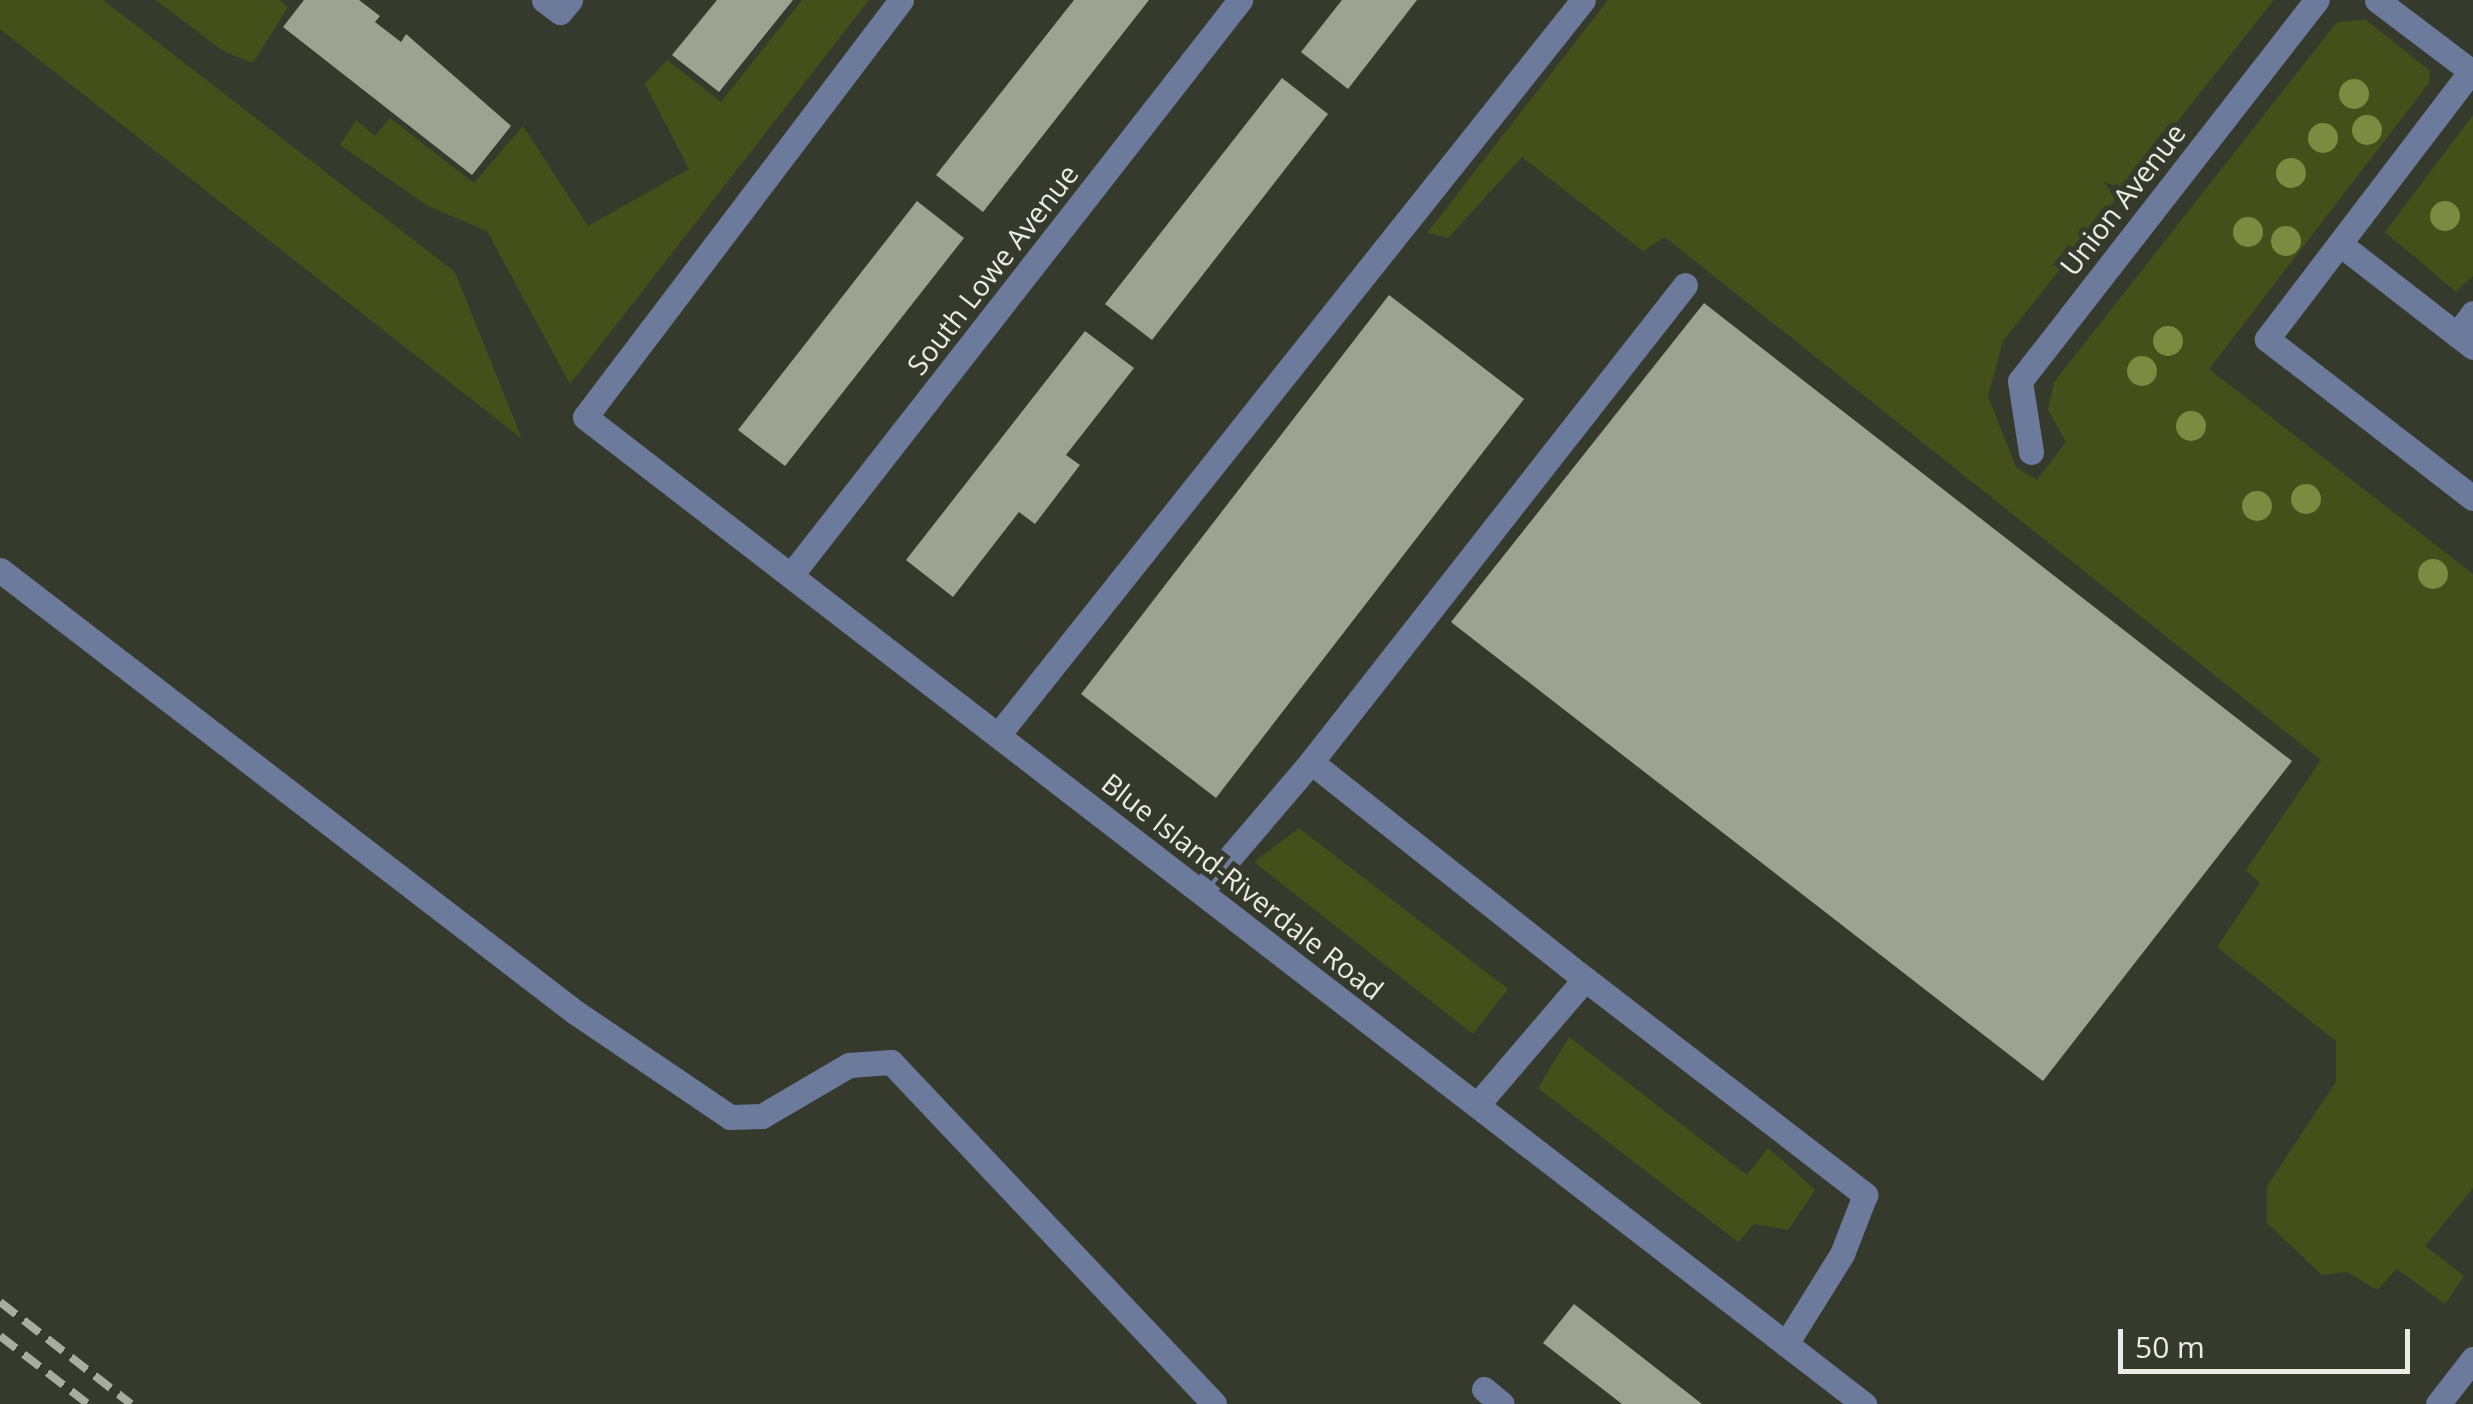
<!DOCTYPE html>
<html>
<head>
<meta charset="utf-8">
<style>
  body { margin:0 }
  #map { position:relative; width:2473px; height:1404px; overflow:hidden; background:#363a2c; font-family:"Open Sans",sans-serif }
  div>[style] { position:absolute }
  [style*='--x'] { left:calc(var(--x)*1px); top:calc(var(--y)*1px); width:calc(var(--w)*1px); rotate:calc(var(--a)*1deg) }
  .green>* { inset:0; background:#454f19 }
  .building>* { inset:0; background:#9ea291 }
  .minor>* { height:25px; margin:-12.5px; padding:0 12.5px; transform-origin:12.5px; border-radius:12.5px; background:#6c7a9c }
  .rail>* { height:8px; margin-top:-4px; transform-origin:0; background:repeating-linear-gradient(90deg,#a9aca2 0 20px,transparent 0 30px) }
  .trees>* { width:30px; height:30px; margin:-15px; border-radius:50%; background:#7c8b3f }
  span { translate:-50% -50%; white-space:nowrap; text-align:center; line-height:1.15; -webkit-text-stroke:10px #363a2c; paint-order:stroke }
  .street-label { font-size:28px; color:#ebede5 }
  .scale { position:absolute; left:2118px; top:1329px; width:292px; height:45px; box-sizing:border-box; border:5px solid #ebede5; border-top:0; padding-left:12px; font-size:30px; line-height:35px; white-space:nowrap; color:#ebede5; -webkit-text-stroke:8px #363a2c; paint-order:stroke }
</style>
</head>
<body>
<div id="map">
  <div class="green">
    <div style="clip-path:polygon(0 0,103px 0,455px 272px,522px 439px,0 29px)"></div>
    <div style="clip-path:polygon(156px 0,280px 0,288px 7px,253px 63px,223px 51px)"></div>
    <div style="clip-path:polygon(802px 0,869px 0,570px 384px,487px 231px,428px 206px,340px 145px,356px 120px,375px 136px,390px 118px,474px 183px,523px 126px,588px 226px,689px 169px,645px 84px,667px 60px,721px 102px)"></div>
    <div style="clip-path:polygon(1608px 0,2274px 0,2003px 341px,1988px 396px,2016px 467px,2037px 480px,2066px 442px,2048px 410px,2054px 382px,2337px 22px,2366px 20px,2430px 71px,2429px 83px,2209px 369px,2473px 574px,2473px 1188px,2425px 1246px,2464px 1276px,2445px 1304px,2397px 1269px,2377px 1290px,2347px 1272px,2322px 1275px,2267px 1223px,2267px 1186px,2336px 1082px,2336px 1041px,2217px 947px,2260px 883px,2246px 870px,2321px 760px,1665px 237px,1643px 251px,1522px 157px,1448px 238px,1427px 233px)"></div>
    <div style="clip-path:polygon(2473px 115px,2473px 276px,2456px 292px,2385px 232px)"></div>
    <div style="clip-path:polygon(1299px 828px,1508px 989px,1473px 1034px,1254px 862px)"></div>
    <div style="clip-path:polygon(1569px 1037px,1747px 1175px,1768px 1148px,1791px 1168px,1815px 1190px,1788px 1230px,1754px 1224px,1738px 1242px,1538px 1088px)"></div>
  </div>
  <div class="building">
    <div style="clip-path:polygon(304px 0,359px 0,380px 16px,375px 22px,401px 42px,406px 34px,511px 126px,472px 175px,283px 27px)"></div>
    <div style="clip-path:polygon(717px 0,793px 0,719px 92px,672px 55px)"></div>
    <div style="clip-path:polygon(1074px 0,1149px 0,983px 212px,936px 175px)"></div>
    <div style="clip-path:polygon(1342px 0,1417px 0,1348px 89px,1301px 52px)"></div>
    <div style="clip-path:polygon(1282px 78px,1328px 114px,1152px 340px,1105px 304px)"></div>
    <div style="clip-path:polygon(917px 201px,964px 238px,785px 466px,738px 430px)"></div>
    <div style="clip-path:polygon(1389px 295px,1524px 399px,1216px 798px,1081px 694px)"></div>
    <div style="clip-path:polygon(1704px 303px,2292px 761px,2043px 1081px,1451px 622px)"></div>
    <div style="clip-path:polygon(1085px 331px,1134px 368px,1066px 455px,1080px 465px,1035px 524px,1019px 512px,953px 597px,906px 560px)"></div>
    <div style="clip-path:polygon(1574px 1304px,1702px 1404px,1622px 1404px,1543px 1343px)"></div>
  </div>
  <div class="minor">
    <div style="--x:544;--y:0;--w:20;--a:37"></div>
    <div style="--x:560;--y:12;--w:16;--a:-50"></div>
    <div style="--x:901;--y:0;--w:523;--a:127.15"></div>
    <div style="--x:585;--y:417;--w:1616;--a:37.66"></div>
    <div style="--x:2377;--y:0;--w:121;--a:37.2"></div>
    <div style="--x:2471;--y:71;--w:337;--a:127.3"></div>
    <div style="--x:2267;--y:339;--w:260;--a:37.7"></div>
    <div style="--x:2340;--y:244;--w:168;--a:37.8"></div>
    <div style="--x:2457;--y:335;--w:27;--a:-54"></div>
    <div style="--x:2031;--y:452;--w:72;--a:-98.8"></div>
    <div style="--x:2020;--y:381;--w:483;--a:-52.1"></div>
    <div style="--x:0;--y:570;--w:725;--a:37.55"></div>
    <div style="--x:575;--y:1012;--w:187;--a:34.1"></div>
    <div style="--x:730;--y:1117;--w:32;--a:-2"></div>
    <div style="--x:762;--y:1116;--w:101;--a:-30.4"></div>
    <div style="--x:849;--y:1065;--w:42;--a:-4.1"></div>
    <div style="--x:891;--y:1062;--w:470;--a:46.6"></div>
    <div style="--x:791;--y:575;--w:730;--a:-52.01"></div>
    <div style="--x:998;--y:735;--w:939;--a:-51.48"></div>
    <div style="--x:1311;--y:762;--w:606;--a:-51.9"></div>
    <div style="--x:1201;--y:891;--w:170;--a:-49.5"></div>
    <div style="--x:1311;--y:762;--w:350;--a:38.4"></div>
    <div style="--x:1585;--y:979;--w:166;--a:130.6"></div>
    <div style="--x:1585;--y:979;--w:354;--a:37.6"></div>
    <div style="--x:1865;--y:1195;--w:63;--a:111.3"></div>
    <div style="--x:1842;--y:1254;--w:106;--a:121.9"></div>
    <div style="--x:1484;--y:1389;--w:23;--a:40"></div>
    <div style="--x:2438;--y:1404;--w:57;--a:-52.1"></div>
  </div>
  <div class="rail">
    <div style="--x:0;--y:1302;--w:166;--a:37.9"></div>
    <div style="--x:0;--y:1336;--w:111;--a:37.7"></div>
  </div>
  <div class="trees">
    <div style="left:2354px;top:94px"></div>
    <div style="left:2367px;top:130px"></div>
    <div style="left:2323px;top:138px"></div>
    <div style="left:2291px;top:173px"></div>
    <div style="left:2445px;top:216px"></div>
    <div style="left:2248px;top:232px"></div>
    <div style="left:2286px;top:241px"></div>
    <div style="left:2168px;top:341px"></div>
    <div style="left:2142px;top:371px"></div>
    <div style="left:2191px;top:426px"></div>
    <div style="left:2306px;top:499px"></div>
    <div style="left:2257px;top:506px"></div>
    <div style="left:2433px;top:574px"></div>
  </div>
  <div class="street-label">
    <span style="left:2122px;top:199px;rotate:-52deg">Union Avenue</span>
    <span style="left:992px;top:269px;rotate:-52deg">South Lowe Avenue</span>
    <span style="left:1243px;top:886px;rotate:38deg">Blue Island-Riverdale Road</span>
  </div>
  <div class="scale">50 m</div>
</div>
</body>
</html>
